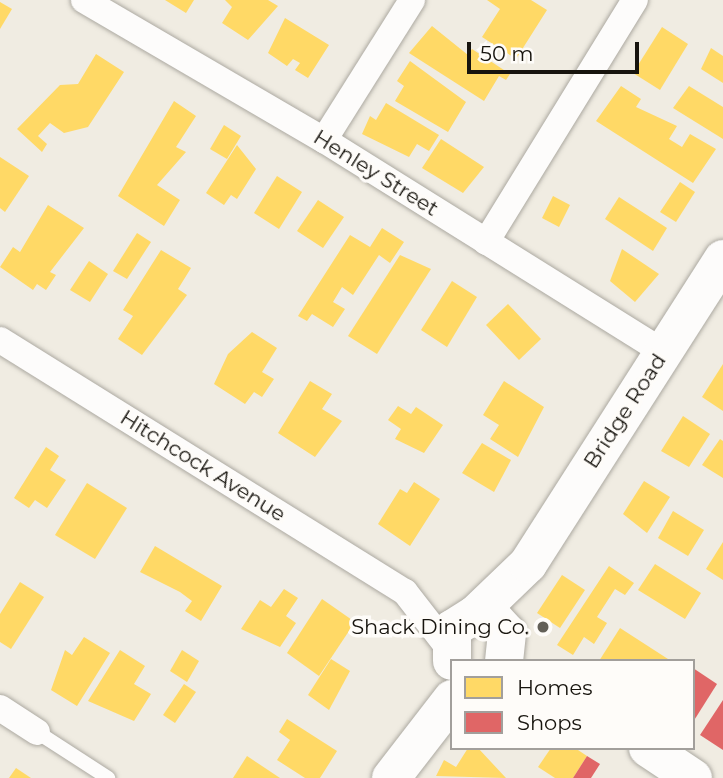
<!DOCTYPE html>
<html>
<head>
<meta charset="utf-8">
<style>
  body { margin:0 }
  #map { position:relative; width:723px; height:778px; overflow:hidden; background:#f0ece2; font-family:Montserrat,sans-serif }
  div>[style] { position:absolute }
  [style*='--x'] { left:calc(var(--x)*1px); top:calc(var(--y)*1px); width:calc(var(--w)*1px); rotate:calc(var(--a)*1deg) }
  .homes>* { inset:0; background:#ffd966 }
  .shops>* { inset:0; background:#e06666 }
  .roads { filter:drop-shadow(0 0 2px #aca9a1) drop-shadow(0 0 2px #aca9a1) }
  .lane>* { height:14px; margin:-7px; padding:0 7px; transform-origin:7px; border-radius:7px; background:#fdfcfb }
  .street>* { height:26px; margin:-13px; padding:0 13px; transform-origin:13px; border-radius:13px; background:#fdfcfb }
  .secondary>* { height:38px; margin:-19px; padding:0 19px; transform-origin:19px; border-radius:19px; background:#fdfcfb }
  .dots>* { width:19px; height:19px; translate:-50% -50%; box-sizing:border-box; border:4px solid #fefcf9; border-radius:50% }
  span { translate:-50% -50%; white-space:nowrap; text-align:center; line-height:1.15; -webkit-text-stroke:7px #fefcf9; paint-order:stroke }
  .street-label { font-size:21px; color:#17140e }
  .poi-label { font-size:21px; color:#17140e }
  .right { translate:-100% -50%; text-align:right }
  .legend { position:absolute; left:450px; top:659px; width:245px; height:91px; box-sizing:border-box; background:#fefcf9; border:2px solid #a29f9b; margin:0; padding:9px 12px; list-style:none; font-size:21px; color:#17140e }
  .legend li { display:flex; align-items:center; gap:14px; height:35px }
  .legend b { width:35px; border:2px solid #a29f9b }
  .scale { position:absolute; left:467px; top:42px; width:172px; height:32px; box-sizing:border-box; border:4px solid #17140e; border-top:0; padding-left:9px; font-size:21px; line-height:24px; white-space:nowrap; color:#17140e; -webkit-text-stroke:5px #fefcf9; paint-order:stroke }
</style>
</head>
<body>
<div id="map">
  <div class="homes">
    <div style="clip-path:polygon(165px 0,194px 0,186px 13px)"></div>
    <div style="clip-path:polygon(225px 0,268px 0,278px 6px,248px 40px,222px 23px,232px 7px)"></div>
    <div style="clip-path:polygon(487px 0,531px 0,547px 10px,516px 59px,482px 37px,500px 9px)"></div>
    <div style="clip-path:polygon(0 2px,12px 9px,0 29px)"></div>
    <div style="clip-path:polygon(285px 18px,329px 45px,308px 78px,295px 70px,300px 63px,293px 59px,287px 66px,268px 53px)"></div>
    <div style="clip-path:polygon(432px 26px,468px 55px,472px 49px,510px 74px,506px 80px,499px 76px,484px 101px,409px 53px)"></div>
    <div style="clip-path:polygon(662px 27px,688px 44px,660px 90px,633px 73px)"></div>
    <div style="clip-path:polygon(711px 48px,723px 56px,723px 83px,701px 69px)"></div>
    <div style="clip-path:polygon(96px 54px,124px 72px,88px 127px,64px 133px,50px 123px,38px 136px,47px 144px,42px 152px,17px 129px,60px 85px,78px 84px)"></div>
    <div style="clip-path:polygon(410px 61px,466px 102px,448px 132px,395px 101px,404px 86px,397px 81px)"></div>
    <div style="clip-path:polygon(621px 86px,641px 99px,636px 107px,677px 126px,669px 139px,682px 147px,690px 134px,716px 149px,693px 183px,596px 121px)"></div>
    <div style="clip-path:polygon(689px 86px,723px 107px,723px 139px,673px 108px)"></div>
    <div style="clip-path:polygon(174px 101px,196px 116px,176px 147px,186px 152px,157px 185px,180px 200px,164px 226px,118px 196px)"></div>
    <div style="clip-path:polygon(386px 103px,439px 135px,429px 151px,417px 144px,409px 157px,362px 134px,370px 116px,376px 120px)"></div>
    <div style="clip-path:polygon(224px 125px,241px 136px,227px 159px,210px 149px)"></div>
    <div style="clip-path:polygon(441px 139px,484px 167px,463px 193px,422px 168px)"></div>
    <div style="clip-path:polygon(237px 145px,256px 169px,237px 199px,231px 195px,224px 205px,206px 193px)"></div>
    <div style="clip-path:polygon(0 157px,29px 176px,5px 212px,0 208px)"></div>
    <div style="clip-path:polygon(277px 176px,302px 192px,279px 229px,254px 213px)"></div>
    <div style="clip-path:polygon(680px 182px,695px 192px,676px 222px,660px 212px)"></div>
    <div style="clip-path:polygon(553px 196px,570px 205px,559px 227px,542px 218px)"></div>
    <div style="clip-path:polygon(619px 197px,667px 228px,653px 251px,605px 219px)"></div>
    <div style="clip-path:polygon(318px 200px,344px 217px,323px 248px,297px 231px)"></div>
    <div style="clip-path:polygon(48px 205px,84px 228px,50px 272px,56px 275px,46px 290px,37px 284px,33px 290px,0 267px,13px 247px,20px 252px)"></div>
    <div style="clip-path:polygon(382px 228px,404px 242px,390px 263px,379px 255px,353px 295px,342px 287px,333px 302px,345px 309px,333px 327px,312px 314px,307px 321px,298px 316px,350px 235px,370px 247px)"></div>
    <div style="clip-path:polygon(137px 233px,151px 242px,127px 279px,113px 271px)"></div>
    <div style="clip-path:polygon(622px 249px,659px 274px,635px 302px,610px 281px)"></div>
    <div style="clip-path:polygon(161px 250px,191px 268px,178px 289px,187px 295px,142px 355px,118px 339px,133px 316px,123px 310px)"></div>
    <div style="clip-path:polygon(400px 255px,431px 269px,377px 354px,348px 336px)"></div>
    <div style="clip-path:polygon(89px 261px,108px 274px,90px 302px,70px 290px)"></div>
    <div style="clip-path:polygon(452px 281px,477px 297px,447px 347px,421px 330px)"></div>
    <div style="clip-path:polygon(508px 304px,541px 339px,519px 360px,486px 325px)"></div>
    <div style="clip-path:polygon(252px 332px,277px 348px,262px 372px,274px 379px,262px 397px,254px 392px,245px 404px,214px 384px,228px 354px)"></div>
    <div style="clip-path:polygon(723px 364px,723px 411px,702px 397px)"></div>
    <div style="clip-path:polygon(310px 381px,332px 394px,322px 409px,342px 421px,315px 457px,278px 433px)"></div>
    <div style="clip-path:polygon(504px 381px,544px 407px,518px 457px,490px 439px,499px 425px,483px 415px)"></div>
    <div style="clip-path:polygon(398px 406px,411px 414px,416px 407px,443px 425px,424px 453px,395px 439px,401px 429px,388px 420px)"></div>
    <div style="clip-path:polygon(683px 416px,710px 434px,689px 467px,661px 451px)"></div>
    <div style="clip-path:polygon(720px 439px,723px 441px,723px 478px,702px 465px)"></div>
    <div style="clip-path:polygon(482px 443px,511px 460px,494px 492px,462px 473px)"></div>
    <div style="clip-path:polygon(46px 447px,59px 456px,50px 470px,66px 480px,47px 508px,35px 500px,29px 508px,14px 498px)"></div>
    <div style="clip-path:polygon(644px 481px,670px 497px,647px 533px,623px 514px)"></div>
    <div style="clip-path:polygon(414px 482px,440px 499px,410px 546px,378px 524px,400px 489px,407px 493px)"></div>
    <div style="clip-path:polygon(87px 483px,127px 508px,95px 559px,55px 535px)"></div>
    <div style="clip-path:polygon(673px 511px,704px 530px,688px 556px,658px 538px)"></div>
    <div style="clip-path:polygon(723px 542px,723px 580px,706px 569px)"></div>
    <div style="clip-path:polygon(155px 546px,222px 586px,201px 621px,185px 611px,192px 601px,180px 592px,140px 572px)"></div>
    <div style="clip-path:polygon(655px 564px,701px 593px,685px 619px,638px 590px)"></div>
    <div style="clip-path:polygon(609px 566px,634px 583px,625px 595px,615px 589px,597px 617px,607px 623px,594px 644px,584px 637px,573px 655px,557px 645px)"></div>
    <div style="clip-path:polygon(562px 575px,585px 590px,560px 628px,537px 613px)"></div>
    <div style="clip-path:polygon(20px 582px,44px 597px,11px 649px,0 642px,0 614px)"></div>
    <div style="clip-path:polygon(284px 589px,298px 598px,286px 616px,296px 623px,280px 647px,241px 629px,260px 600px,271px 607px)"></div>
    <div style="clip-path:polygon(322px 599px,355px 622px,319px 676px,287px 653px)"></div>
    <div style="clip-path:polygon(620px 628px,668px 659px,667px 661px,599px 661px)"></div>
    <div style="clip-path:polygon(84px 637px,110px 653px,77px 706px,51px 690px,65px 650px,72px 655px)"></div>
    <div style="clip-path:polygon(120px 650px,145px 666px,134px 684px,151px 694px,134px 721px,88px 701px)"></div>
    <div style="clip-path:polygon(182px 650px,199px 661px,187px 682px,170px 671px)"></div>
    <div style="clip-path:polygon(331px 659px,350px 671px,329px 710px,308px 695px)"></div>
    <div style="clip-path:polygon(184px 684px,196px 692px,175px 723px,163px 715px)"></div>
    <div style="clip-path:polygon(287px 719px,337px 751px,320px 778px,305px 778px,277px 760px,290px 740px,279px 732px)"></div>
    <div style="clip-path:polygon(468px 748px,478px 748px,506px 778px,436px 776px,444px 760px,456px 767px)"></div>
    <div style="clip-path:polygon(551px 748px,575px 748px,587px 756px,573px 778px,555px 778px,538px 767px)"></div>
    <div style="clip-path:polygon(247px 756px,280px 778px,233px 778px)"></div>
    <div style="clip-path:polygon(16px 768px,31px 778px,9px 778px)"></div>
  </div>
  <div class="shops">
    <div style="clip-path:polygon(693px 668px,717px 684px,693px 722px)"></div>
    <div style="clip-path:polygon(723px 700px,723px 750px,700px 735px)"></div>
    <div style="clip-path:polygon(587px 756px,600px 764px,591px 778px,573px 778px)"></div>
  </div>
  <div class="roads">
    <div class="lane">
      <div style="--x:37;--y:732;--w:85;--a:32.9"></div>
    </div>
    <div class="street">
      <div style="--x:84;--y:0;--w:278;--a:30.3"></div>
      <div style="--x:324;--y:140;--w:400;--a:32"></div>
      <div style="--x:324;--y:140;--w:165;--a:-57.8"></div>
      <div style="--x:486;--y:242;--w:284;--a:-58.4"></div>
      <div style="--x:0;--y:340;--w:477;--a:31.9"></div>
      <div style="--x:405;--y:592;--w:68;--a:52.1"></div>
      <div style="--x:0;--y:708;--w:44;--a:33"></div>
    </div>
    <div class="secondary">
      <div style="--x:476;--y:614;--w:72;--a:-43.9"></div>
      <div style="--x:528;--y:564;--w:362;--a:-57.4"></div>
      <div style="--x:452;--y:661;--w:32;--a:-90"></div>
      <div style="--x:452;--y:629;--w:28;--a:-32"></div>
      <div style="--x:476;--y:614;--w:19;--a:16"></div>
      <div style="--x:494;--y:619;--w:19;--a:47"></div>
      <div style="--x:507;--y:633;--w:28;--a:96"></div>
      <div style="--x:648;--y:748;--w:54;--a:33.7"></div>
      <div style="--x:391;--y:778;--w:100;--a:-52.3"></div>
    </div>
  </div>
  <div class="dots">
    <div style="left:543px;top:627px;background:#636058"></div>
  </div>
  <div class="street-label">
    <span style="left:376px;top:173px;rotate:32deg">Henley Street</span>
    <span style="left:625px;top:411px;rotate:-57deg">Bridge Road</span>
    <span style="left:203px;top:466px;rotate:32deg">Hitchcock Avenue</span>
  </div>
  <div class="poi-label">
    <span class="right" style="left:529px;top:627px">Shack Dining Co.</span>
  </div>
  <ul class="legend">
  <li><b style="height:19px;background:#ffd966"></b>Homes</li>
  <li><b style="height:19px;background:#e06666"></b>Shops</li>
  </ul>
  <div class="scale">50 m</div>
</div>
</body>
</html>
